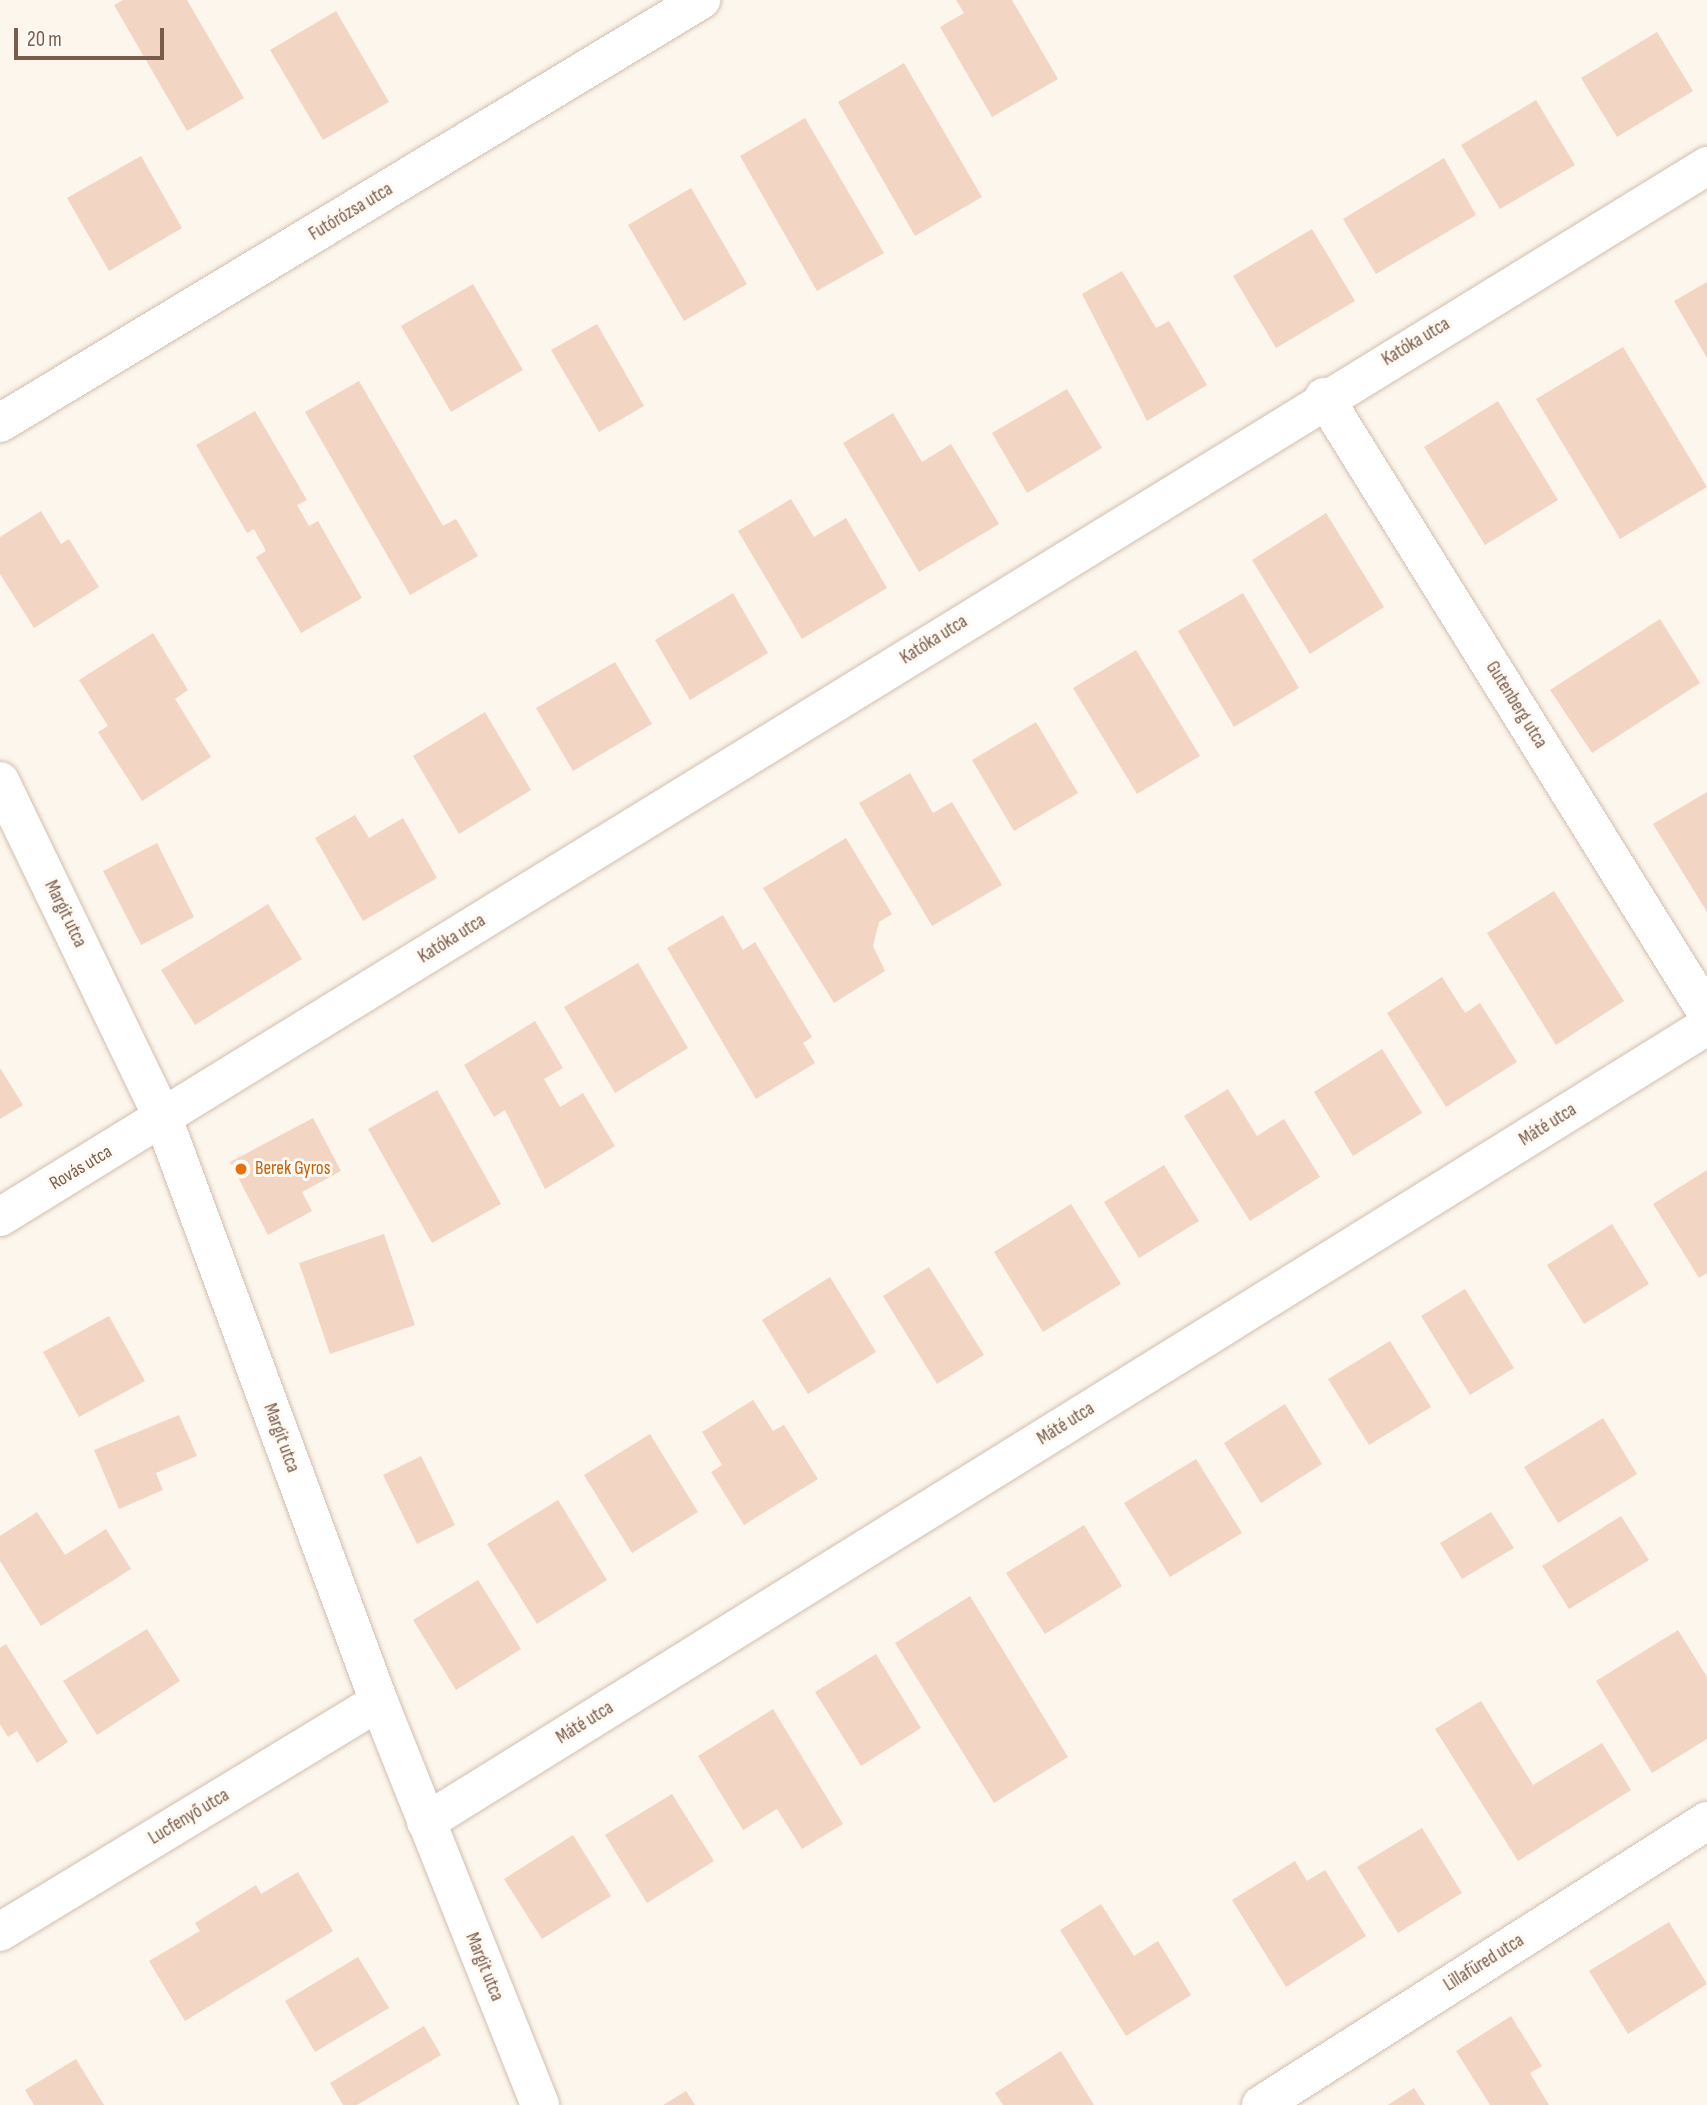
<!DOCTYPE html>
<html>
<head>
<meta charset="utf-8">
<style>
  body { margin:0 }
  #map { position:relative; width:1707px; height:2105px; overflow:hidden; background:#fdf6ec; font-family:"Sofia Sans Condensed",sans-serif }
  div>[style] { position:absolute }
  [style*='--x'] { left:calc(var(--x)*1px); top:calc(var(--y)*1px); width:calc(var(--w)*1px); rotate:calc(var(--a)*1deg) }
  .building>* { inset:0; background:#f3d5c3 }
  .roads { filter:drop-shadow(0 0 2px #d1beb0) drop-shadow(0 0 2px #d1beb0) }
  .minor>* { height:38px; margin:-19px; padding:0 19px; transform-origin:19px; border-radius:19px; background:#fff }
  .dots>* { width:19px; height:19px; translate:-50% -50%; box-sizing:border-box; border:4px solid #fffaf3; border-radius:50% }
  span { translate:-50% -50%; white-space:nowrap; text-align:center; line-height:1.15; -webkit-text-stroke:6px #fffaf3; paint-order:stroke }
  .street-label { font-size:19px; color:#7a5c4d }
  .food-label { font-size:19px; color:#c56008 }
  .left { translate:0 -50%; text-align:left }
  .scale { position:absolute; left:14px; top:28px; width:150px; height:32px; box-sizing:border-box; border:4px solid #7a5c4d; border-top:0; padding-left:9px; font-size:21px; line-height:24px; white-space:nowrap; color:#7a5c4d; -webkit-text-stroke:5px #fffaf3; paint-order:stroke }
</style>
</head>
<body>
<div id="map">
  <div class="building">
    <div style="clip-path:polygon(123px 0,187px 0,244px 98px,187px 131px,114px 5px)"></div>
    <div style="clip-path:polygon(956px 0,1012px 0,1058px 79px,992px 117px,940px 27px,964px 13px)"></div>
    <div style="clip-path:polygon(336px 11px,389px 102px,323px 140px,270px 50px)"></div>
    <div style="clip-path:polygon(1657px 32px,1693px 91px,1617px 137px,1581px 78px)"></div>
    <div style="clip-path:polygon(904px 63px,982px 197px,915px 236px,838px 102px)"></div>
    <div style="clip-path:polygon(1536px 100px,1575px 165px,1500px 209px,1461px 145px)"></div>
    <div style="clip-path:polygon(805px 118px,884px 253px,817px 291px,740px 156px)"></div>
    <div style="clip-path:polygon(141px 156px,182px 228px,109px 271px,67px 198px)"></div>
    <div style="clip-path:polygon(1444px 158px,1476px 215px,1376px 274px,1343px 219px)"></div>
    <div style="clip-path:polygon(691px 188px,747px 284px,684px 321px,628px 225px)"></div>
    <div style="clip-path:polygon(1312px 229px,1355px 301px,1276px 348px,1233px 276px)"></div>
    <div style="clip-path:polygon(1122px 271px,1156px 328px,1169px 321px,1207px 385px,1147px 421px,1082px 294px)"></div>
    <div style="clip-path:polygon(1707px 282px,1707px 358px,1674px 301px)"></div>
    <div style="clip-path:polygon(473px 284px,523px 370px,451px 412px,401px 326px)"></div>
    <div style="clip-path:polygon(597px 324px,644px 406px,599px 432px,551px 350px)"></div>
    <div style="clip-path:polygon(1623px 347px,1707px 487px,1620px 539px,1536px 399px)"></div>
    <div style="clip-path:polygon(359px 381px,443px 526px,456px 519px,478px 556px,410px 595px,305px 412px)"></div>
    <div style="clip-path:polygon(1067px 389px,1102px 448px,1027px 493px,992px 433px)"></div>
    <div style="clip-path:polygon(1498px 401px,1558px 500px,1485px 545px,1424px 447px)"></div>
    <div style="clip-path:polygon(255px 411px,307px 500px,297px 505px,309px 526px,318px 521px,362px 598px,301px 633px,256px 557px,266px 551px,254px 529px,247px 533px,196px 445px)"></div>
    <div style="clip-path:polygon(893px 413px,922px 462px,951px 444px,999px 524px,919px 572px,843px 443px)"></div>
    <div style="clip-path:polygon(791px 499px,814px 537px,846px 518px,887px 588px,802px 639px,738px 531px)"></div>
    <div style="clip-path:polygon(41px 511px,61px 544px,69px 539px,99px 587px,34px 628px,0 574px,0 537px)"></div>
    <div style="clip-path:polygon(1326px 513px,1384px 607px,1310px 654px,1252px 560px)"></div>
    <div style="clip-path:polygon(733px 593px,768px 653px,690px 700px,655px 640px)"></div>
    <div style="clip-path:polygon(1243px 593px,1299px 688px,1234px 727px,1178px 631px)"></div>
    <div style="clip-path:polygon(1660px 619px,1700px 683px,1592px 753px,1550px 690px)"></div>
    <div style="clip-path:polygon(153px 633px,188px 690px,175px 699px,211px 757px,142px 801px,98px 732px,108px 726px,79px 680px)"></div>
    <div style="clip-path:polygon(1136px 650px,1200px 756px,1137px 794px,1073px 688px)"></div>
    <div style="clip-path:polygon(615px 662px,652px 724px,573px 771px,536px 708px)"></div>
    <div style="clip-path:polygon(485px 712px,531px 790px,459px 834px,413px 756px)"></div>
    <div style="clip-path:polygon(1036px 722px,1078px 793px,1014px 831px,972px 760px)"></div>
    <div style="clip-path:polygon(910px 773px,933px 813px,952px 802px,1002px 885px,932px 926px,859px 803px)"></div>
    <div style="clip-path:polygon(1707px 792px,1707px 912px,1653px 824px)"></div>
    <div style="clip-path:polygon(355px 815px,369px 838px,403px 818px,437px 878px,363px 921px,315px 838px)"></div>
    <div style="clip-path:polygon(846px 838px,892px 914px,879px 922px,873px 946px,885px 971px,834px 1003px,763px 888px)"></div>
    <div style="clip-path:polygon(157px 843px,194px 917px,141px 945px,103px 871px)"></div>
    <div style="clip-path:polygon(1554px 891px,1624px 1001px,1556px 1045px,1487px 933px)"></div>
    <div style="clip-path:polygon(268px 904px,302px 959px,195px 1025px,161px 970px)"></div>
    <div style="clip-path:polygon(723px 915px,743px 950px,755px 942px,812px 1037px,803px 1043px,815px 1063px,756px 1099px,667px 948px)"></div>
    <div style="clip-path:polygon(638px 963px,688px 1048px,615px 1093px,564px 1007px)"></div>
    <div style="clip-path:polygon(1442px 977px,1465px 1013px,1480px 1003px,1517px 1062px,1446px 1107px,1387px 1013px)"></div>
    <div style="clip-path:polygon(535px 1021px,563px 1068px,544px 1079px,560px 1107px,583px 1093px,615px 1146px,545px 1189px,505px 1110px,494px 1117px,464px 1065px)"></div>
    <div style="clip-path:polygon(1382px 1049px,1422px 1113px,1353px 1156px,1314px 1092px)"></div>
    <div style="clip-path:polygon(0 1068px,23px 1105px,0 1119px)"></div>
    <div style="clip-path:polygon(1228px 1089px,1257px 1136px,1284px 1119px,1320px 1177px,1250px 1221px,1184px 1116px)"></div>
    <div style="clip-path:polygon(437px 1090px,501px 1204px,432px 1243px,368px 1129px)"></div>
    <div style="clip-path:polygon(313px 1118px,341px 1171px,302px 1192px,312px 1211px,268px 1235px,230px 1162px)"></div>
    <div style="clip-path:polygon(1164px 1165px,1199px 1221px,1139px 1258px,1104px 1202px)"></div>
    <div style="clip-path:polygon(1707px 1170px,1707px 1273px,1699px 1278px,1653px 1204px)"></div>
    <div style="clip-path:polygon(1071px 1204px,1121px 1284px,1043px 1332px,994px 1252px)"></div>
    <div style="clip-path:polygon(1612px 1224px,1649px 1284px,1584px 1324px,1547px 1265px)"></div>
    <div style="clip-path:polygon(384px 1234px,415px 1325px,330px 1354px,299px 1263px)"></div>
    <div style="clip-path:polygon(929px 1267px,984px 1355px,937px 1384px,883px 1296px)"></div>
    <div style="clip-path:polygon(830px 1277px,876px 1352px,808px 1394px,762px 1320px)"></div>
    <div style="clip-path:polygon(1465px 1289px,1514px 1368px,1470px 1395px,1421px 1316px)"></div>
    <div style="clip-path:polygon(109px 1316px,145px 1381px,79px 1417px,43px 1352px)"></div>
    <div style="clip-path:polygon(1390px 1341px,1431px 1407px,1369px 1445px,1328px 1379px)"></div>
    <div style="clip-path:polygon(753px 1400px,773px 1431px,784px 1425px,818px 1479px,744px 1525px,711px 1472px,722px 1465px,702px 1432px)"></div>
    <div style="clip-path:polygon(1285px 1404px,1322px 1464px,1261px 1503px,1224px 1443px)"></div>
    <div style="clip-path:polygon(179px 1415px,197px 1456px,156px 1473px,163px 1490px,119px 1509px,94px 1450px)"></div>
    <div style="clip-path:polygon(1603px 1418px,1637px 1474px,1558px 1523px,1524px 1467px)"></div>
    <div style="clip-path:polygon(650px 1434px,698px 1512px,632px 1553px,584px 1475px)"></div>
    <div style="clip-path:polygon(421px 1456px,455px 1525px,417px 1544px,383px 1475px)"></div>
    <div style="clip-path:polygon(1196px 1459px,1242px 1533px,1170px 1577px,1124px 1503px)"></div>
    <div style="clip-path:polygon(558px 1500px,607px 1580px,537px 1624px,487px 1544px)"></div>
    <div style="clip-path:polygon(37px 1512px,65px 1555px,106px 1529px,131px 1569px,41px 1626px,0 1561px,0 1536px)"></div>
    <div style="clip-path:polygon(1491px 1512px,1514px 1548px,1462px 1579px,1440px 1543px)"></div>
    <div style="clip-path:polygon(1621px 1516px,1649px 1560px,1569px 1609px,1542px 1566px)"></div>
    <div style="clip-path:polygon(1084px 1525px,1122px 1586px,1045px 1634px,1006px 1573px)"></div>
    <div style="clip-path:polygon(478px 1580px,521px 1649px,456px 1690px,413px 1620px)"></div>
    <div style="clip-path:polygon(970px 1596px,1068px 1757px,994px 1803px,895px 1643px)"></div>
    <div style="clip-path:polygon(147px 1629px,180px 1681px,97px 1735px,63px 1681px)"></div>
    <div style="clip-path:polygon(1678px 1630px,1707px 1677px,1707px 1739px,1652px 1773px,1596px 1681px)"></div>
    <div style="clip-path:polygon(6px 1644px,68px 1742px,37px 1763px,17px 1731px,8px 1737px,0 1724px,0 1648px)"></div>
    <div style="clip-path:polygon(876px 1654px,921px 1728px,861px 1766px,815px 1692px)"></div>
    <div style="clip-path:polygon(1481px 1701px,1533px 1785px,1602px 1743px,1631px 1790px,1518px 1861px,1435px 1729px)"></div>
    <div style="clip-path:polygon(773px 1709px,843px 1824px,802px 1849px,777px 1809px,743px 1830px,698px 1756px)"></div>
    <div style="clip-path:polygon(672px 1794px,714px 1861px,647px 1903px,605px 1835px)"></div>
    <div style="clip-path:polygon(1422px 1828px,1462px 1893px,1398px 1933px,1357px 1867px)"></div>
    <div style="clip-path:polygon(573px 1835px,611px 1896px,542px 1939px,504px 1879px)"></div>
    <div style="clip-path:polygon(1295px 1861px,1307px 1881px,1325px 1870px,1366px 1936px,1286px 1987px,1232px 1900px)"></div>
    <div style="clip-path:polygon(298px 1872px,333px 1931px,185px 2021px,149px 1961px,200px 1931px,195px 1923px,256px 1885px,261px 1894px)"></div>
    <div style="clip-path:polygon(1101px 1904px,1134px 1956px,1158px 1941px,1191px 1995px,1126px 2036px,1060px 1930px)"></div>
    <div style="clip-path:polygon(1669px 1922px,1707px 1984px,1628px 2034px,1589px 1971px)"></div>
    <div style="clip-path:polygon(358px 1957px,389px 2008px,315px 2052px,285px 2001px)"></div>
    <div style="clip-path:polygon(1511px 2016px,1542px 2066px,1530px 2073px,1549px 2105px,1490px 2105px,1456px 2051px)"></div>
    <div style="clip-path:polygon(424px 2026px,441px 2055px,357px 2105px,343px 2105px,330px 2083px)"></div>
    <div style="clip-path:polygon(1061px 2051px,1094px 2105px,1003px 2105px,995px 2093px)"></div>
    <div style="clip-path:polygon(76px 2059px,104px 2105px,34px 2105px,25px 2090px)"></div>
    <div style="clip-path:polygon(1414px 2088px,1425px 2105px,1388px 2105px)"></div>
    <div style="clip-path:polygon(686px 2091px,695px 2105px,663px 2105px)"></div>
  </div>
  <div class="roads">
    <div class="minor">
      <div style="--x:1324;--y:397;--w:725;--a:58.13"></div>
      <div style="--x:0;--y:423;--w:819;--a:-31.11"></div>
      <div style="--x:0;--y:781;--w:374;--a:64.2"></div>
      <div style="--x:163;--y:1118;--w:623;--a:69.7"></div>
      <div style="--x:379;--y:1702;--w:434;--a:68.2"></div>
      <div style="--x:0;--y:1217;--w:2005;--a:-31.62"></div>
      <div style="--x:426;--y:1822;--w:1508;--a:-31.86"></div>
      <div style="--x:0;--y:1932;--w:443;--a:-31.3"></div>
      <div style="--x:1261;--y:2105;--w:529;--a:-32.49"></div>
    </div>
  </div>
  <div class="dots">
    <div style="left:241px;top:1169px;background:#e8710a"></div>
  </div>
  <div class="street-label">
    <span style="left:351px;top:212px;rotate:-31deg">Futórózsa utca</span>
    <span style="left:1416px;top:342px;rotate:-31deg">Katóka utca</span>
    <span style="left:934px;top:640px;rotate:-32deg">Katóka utca</span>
    <span style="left:1516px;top:705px;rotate:58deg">Gutenberg utca</span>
    <span style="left:65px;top:914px;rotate:64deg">Margit utca</span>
    <span style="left:452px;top:939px;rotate:-32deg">Katóka utca</span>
    <span style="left:1548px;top:1125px;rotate:-32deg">Máté utca</span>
    <span style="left:81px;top:1168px;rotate:-31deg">Rovás utca</span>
    <span style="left:1066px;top:1424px;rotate:-32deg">Máté utca</span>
    <span style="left:281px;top:1438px;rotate:70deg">Margit utca</span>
    <span style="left:585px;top:1723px;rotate:-32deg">Máté utca</span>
    <span style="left:189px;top:1817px;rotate:-31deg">Lucfenyő utca</span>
    <span style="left:1484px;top:1963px;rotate:-32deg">Lillafüred utca</span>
    <span style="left:484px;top:1967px;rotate:68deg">Margit utca</span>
  </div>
  <div class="food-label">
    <span class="left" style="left:255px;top:1169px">Berek Gyros</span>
  </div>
  <div class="scale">20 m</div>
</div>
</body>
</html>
